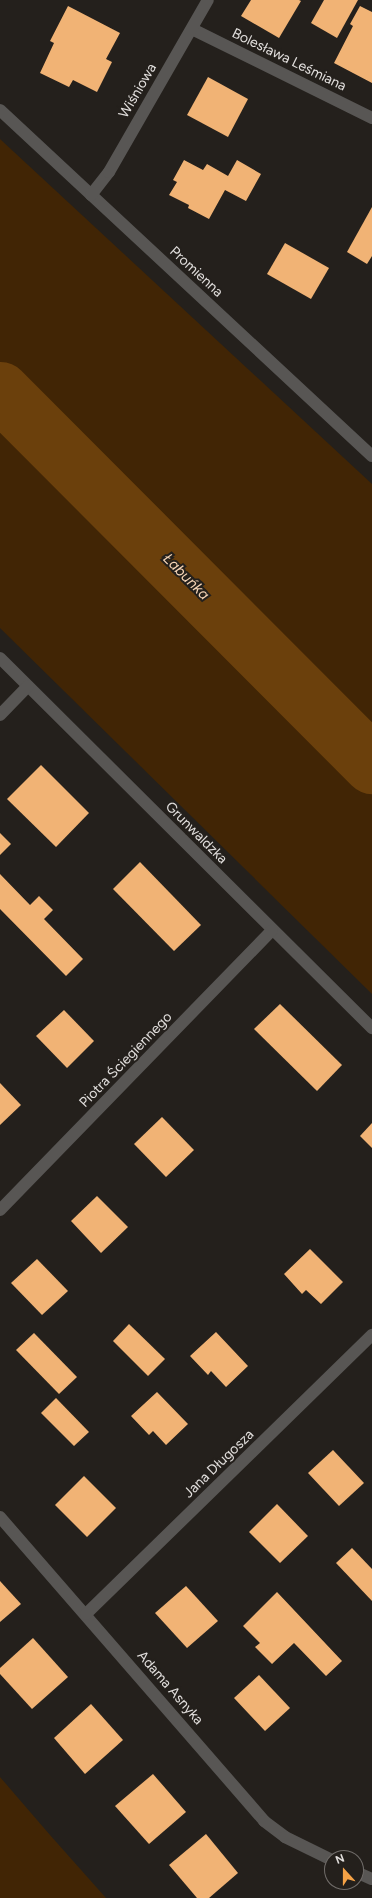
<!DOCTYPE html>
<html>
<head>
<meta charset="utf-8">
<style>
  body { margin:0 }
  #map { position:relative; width:372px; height:1898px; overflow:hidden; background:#24201c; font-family:Figtree,sans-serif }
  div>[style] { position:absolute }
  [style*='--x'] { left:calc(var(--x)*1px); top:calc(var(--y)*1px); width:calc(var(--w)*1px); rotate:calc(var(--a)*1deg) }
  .green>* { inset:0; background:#412505 }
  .river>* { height:59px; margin:-29.5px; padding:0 29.5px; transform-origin:29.5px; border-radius:29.5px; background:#6b400c }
  .building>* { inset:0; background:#f1b375 }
  .street>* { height:12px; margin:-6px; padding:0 6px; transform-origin:6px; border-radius:6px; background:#585654 }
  span { translate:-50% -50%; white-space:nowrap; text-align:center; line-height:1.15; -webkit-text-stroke:4px #24201c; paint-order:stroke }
  .street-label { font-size:14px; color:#e2dfdd }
  .water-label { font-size:15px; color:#f5d4b5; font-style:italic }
  .north { position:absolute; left:324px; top:1850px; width:40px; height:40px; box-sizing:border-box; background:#24201c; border:1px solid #706c69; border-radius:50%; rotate:339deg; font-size:11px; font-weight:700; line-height:16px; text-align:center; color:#e2dfdd }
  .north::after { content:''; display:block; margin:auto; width:14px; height:18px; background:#f5a246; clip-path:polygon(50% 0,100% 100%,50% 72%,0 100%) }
</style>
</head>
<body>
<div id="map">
  <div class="green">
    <div style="clip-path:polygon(0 139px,372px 484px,372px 994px,0 628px)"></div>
    <div style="clip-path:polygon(0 1777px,50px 1835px,106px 1898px,0 1898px)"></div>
  </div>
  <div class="river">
    <div style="--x:0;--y:391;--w:527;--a:45.08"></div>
  </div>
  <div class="building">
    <div style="clip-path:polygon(251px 0,299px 0,301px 1px,279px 38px,241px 16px)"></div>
    <div style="clip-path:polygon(324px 0,358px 0,337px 38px,311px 23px)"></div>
    <div style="clip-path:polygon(68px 6px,120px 33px,106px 59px,112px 62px,97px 92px,73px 80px,69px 87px,40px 73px,54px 43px,50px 41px)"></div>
    <div style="clip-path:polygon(360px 6px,372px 12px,372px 83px,334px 63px,353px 26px,350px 24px)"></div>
    <div style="clip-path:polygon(208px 77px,248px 99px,228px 137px,187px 115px)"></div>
    <div style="clip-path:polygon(184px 160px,203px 170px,207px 164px,228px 176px,237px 160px,261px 174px,246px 201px,225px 190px,209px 219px,188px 208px,189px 205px,169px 195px,177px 182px,173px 180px)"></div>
    <div style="clip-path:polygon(372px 207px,372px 256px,367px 264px,347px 252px)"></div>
    <div style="clip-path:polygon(285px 243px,329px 268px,311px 299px,267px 274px)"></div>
    <div style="clip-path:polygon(41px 765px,89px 813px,56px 847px,7px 799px)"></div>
    <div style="clip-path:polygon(0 833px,11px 844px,0 855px)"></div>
    <div style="clip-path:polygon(140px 862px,201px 925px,174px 951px,113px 889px)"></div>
    <div style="clip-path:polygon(0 874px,30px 905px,39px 896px,53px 910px,44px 919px,83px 959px,66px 976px,0 909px)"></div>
    <div style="clip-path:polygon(280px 1004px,342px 1065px,317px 1091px,254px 1029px)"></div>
    <div style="clip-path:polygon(64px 1010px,94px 1041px,67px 1068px,36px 1036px)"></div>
    <div style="clip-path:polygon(0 1083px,21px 1105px,0 1125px)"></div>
    <div style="clip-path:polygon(162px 1117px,194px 1150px,166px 1177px,134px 1144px)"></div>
    <div style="clip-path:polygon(372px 1123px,372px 1148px,360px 1136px)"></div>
    <div style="clip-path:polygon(97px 1196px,128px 1227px,101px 1253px,71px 1221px)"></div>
    <div style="clip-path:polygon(310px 1249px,343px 1282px,321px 1304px,306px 1290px,302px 1294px,284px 1274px)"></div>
    <div style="clip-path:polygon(37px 1259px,68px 1291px,42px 1315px,11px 1283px)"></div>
    <div style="clip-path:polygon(129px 1324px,165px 1359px,148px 1376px,113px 1341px)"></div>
    <div style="clip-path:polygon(216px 1332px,248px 1366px,226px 1387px,211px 1371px,208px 1375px,190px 1356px)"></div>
    <div style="clip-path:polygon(34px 1333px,77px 1377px,59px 1394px,16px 1350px)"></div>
    <div style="clip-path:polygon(157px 1392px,188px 1424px,166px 1445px,153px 1431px,149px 1435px,131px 1416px)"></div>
    <div style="clip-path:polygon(56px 1398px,89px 1432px,74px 1446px,41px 1413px)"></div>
    <div style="clip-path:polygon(333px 1450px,364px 1483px,339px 1506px,308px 1473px)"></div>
    <div style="clip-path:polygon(84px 1476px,116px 1508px,87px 1537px,55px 1505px)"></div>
    <div style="clip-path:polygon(277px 1504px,308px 1536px,280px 1563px,249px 1532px)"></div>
    <div style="clip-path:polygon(352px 1548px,372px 1569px,372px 1601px,336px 1563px)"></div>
    <div style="clip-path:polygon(0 1581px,21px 1604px,0 1622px)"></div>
    <div style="clip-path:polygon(186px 1586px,218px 1621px,187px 1648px,155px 1613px)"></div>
    <div style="clip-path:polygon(277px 1592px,342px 1661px,326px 1676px,294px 1643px,272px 1664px,255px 1647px,260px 1643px,243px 1626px)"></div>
    <div style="clip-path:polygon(33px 1638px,68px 1677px,32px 1709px,0 1674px,0 1668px)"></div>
    <div style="clip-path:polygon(259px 1675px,290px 1708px,265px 1731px,234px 1698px)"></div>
    <div style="clip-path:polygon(91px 1704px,123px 1740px,85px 1774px,54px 1738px)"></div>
    <div style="clip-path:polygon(153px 1774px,186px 1812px,149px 1844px,115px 1806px)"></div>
    <div style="clip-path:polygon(206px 1834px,238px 1873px,209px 1898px,197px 1898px,169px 1865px)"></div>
  </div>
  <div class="street">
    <div style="--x:192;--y:29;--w:201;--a:26.3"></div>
    <div style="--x:0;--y:110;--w:508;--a:42.93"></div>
    <div style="--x:91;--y:195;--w:29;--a:-52"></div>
    <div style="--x:109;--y:172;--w:198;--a:-60.1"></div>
    <div style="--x:0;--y:658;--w:525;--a:44.85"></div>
    <div style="--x:0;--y:715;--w:40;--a:-46"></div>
    <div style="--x:0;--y:1210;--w:390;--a:-45.8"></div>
    <div style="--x:0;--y:1517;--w:403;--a:49"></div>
    <div style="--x:264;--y:1821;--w:26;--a:37"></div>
    <div style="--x:285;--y:1837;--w:52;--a:26.1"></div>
    <div style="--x:86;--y:1614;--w:400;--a:-44.3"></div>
    <div style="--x:356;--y:1872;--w:17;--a:24"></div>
  </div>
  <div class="street-label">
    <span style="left:289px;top:60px;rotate:26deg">Bolesława Leśmiana</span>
    <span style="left:138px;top:91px;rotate:-60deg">Wiśniowa</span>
    <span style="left:196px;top:272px;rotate:43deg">Promienna</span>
    <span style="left:196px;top:833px;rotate:45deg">Grunwaldzka</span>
    <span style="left:126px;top:1060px;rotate:-46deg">Piotra Ściegiennego</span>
    <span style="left:219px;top:1464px;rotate:-44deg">Jana Długosza</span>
    <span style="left:170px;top:1688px;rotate:49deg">Adama Asnyka</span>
  </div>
  <div class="water-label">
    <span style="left:186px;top:577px;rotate:45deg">Łabuńka</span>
  </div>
  <div class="north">N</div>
</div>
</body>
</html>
